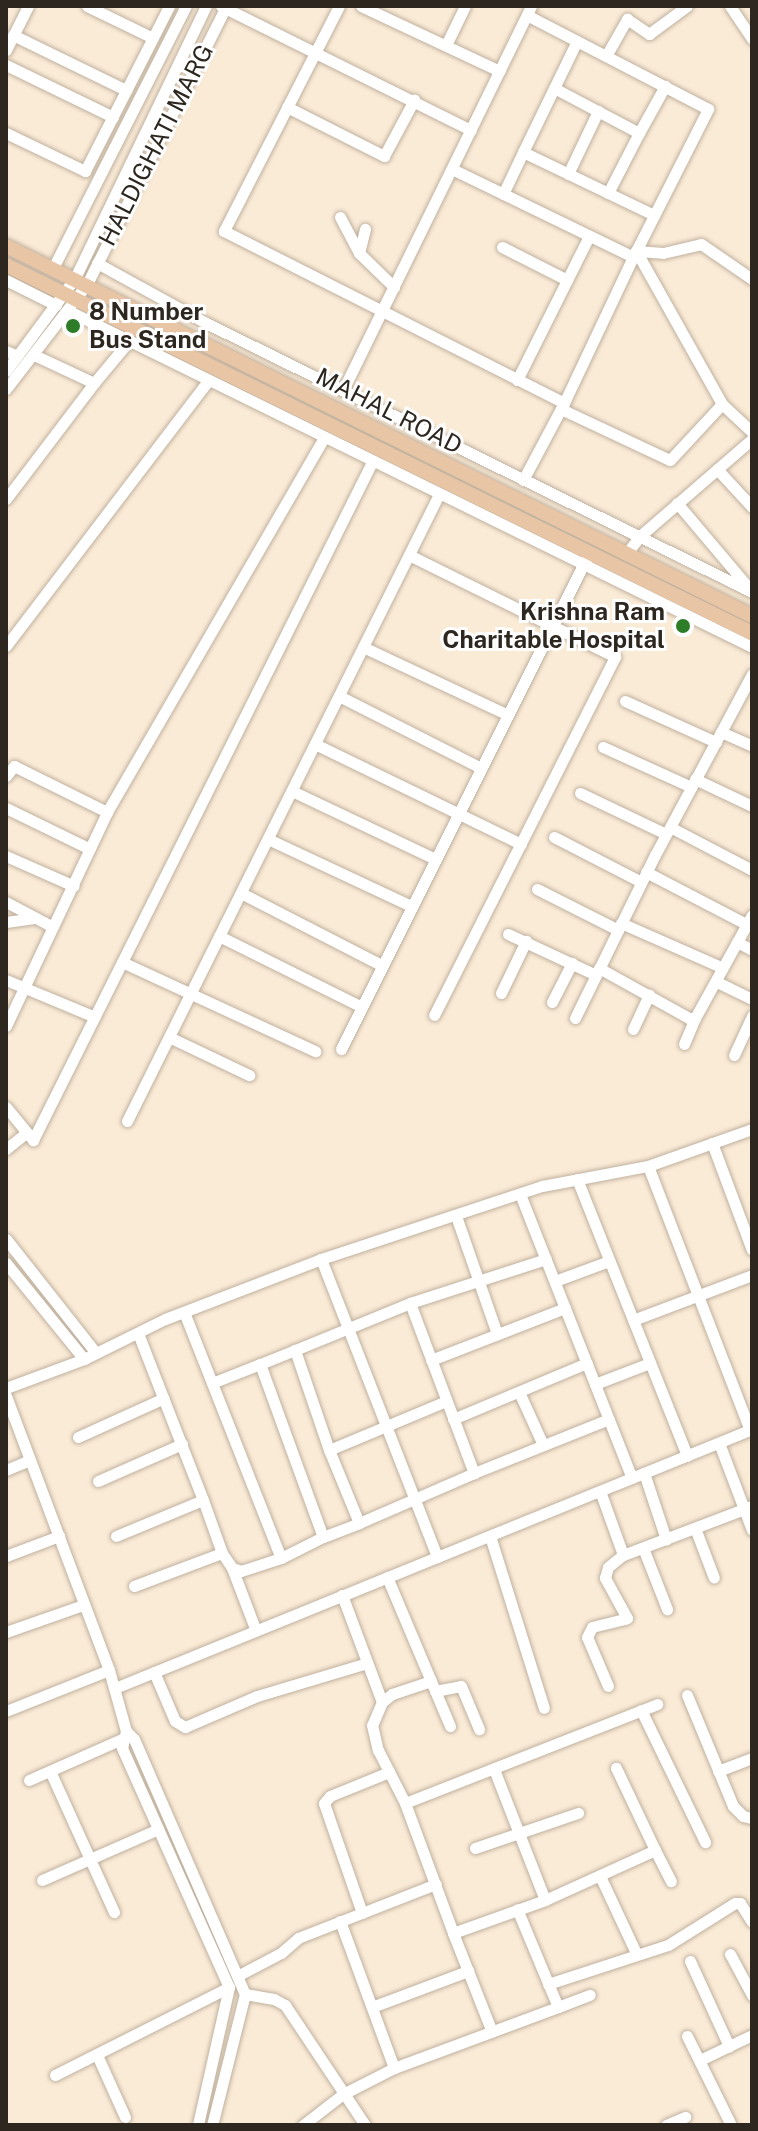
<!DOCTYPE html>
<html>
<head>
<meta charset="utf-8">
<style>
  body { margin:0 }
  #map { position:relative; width:758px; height:2131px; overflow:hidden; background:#faebd7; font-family:"Public Sans",sans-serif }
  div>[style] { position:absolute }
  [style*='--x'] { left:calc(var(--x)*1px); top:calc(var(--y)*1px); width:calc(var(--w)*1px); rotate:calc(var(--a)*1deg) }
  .roads { filter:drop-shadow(0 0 2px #c0b19f) drop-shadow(0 0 2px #c0b19f) }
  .minor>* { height:11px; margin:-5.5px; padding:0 5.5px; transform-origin:5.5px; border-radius:5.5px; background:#fff }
  .major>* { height:14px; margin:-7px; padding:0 7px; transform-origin:7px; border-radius:7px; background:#e8c5a4 }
  .dots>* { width:22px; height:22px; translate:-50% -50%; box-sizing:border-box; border:4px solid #fff; border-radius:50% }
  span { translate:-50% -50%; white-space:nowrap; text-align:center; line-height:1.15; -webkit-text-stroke:6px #fff; paint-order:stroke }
  .street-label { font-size:24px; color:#2d2720 }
  .poi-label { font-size:24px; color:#2d2720; font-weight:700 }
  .left { translate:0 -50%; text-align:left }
  .right { translate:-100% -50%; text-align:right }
  .frame { position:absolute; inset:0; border:8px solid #2d2720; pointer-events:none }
</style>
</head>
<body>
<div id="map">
  <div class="roads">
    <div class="minor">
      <div style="--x:87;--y:6;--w:73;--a:25.9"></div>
      <div style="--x:221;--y:6;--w:279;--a:26.4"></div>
      <div style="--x:339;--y:6;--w:253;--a:117.1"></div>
      <div style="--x:224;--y:231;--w:381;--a:26.8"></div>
      <div style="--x:564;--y:403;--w:161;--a:-64.7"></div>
      <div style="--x:361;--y:6;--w:153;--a:25.1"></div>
      <div style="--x:730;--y:6;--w:40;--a:56"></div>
      <div style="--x:13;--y:35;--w:126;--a:26"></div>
      <div style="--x:446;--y:45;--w:43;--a:-64"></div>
      <div style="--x:6;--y:50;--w:49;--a:-63.4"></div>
      <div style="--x:606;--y:56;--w:43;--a:-60.4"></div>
      <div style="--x:627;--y:19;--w:27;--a:34"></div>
      <div style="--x:649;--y:34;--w:47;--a:-36.4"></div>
      <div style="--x:6;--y:65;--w:119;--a:25.9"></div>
      <div style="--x:554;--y:88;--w:96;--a:27.9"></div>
      <div style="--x:639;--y:133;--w:54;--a:-61"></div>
      <div style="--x:287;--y:107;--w:109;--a:26.8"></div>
      <div style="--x:384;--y:156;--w:64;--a:-61.8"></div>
      <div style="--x:6;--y:133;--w:88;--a:25.7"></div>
      <div style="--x:85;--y:171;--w:185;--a:-63"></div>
      <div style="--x:523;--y:152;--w:123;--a:-64.1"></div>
      <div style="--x:452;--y:169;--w:201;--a:25.9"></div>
      <div style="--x:633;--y:257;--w:166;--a:-63.1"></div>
      <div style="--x:708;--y:109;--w:204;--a:-152.6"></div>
      <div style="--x:568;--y:174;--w:70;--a:-64.5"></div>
      <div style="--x:608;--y:193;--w:68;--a:-62.7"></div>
      <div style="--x:503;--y:194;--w:47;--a:-64.5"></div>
      <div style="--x:523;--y:152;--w:145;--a:25.7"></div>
      <div style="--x:340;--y:217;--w:41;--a:62.2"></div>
      <div style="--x:359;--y:253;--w:49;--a:44.2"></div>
      <div style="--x:502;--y:247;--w:73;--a:26.9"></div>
      <div style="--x:636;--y:251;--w:27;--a:4"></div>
      <div style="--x:663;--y:253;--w:39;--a:-13"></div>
      <div style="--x:701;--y:244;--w:62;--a:34.5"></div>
      <div style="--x:359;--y:253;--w:25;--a:-76"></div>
      <div style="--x:97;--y:263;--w:124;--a:28.8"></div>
      <div style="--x:206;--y:323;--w:609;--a:26.23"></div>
      <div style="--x:53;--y:268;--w:294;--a:-63.1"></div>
      <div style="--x:6;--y:280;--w:56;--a:26.6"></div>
      <div style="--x:69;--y:311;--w:761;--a:26.19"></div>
      <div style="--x:6;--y:351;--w:12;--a:24"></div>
      <div style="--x:6;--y:371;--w:116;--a:-53.4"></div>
      <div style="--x:75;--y:278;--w:302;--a:-64.3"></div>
      <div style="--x:517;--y:380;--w:161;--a:-63.4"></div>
      <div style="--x:94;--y:383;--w:55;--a:-50.2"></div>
      <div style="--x:6;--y:389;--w:133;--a:-52.4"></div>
      <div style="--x:87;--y:284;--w:311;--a:-63.4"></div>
      <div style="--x:343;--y:390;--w:428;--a:-63.9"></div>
      <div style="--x:722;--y:404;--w:41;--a:43"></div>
      <div style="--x:561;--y:409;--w:120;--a:25.1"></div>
      <div style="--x:670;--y:460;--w:76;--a:-47.1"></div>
      <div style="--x:722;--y:404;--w:176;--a:-119.3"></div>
      <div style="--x:717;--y:469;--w:52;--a:47.4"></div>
      <div style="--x:523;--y:480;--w:87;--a:-62"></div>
      <div style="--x:6;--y:499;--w:146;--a:-52.8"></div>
      <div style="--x:94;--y:383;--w:66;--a:-155"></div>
      <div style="--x:677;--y:503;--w:110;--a:49.8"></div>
      <div style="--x:626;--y:554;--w:23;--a:-52"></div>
      <div style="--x:640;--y:536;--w:148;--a:-40.9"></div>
      <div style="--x:409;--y:555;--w:230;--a:26.3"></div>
      <div style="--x:615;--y:657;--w:401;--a:116.8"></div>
      <div style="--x:6;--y:646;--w:333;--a:-52.7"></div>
      <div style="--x:363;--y:647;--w:160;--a:25.1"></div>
      <div style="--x:339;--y:696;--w:159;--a:26.9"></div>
      <div style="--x:625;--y:701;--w:100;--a:24.3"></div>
      <div style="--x:721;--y:732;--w:34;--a:24"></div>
      <div style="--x:315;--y:744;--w:229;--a:25.9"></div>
      <div style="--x:603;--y:747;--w:97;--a:24.4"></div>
      <div style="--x:6;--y:776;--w:13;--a:-51"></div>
      <div style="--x:14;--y:766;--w:104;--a:26.3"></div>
      <div style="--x:695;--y:779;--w:63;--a:25.3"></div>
      <div style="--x:292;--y:791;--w:158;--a:25.4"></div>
      <div style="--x:580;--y:793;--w:95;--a:25.5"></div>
      <div style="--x:6;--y:808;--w:93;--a:26"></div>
      <div style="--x:670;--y:827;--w:93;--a:27.7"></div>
      <div style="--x:554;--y:837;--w:98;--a:27.3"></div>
      <div style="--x:268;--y:839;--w:158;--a:25.1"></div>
      <div style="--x:6;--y:856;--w:74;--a:23.8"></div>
      <div style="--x:646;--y:872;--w:113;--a:27.5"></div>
      <div style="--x:537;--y:889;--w:91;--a:26.8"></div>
      <div style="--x:241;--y:893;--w:157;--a:27.2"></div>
      <div style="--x:6;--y:902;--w:53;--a:28"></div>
      <div style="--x:752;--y:915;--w:31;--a:119"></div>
      <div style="--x:737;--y:942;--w:17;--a:28"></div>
      <div style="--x:6;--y:922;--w:30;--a:-8"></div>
      <div style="--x:621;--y:923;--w:111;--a:23.8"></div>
      <div style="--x:508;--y:934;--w:97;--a:25"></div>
      <div style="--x:219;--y:936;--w:157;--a:26.4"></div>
      <div style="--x:122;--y:962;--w:213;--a:24.8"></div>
      <div style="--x:599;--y:968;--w:103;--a:29.1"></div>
      <div style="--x:689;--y:1018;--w:6;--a:0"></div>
      <div style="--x:695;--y:1018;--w:87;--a:-61.1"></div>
      <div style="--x:6;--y:980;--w:96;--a:22.6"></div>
      <div style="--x:717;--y:982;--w:39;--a:26"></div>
      <div style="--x:501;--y:993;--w:58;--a:-64.3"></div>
      <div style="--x:552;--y:1002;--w:44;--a:-62.9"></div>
      <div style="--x:575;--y:1018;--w:182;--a:-63.9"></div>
      <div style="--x:655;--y:855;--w:205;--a:-61.8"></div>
      <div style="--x:6;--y:1026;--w:237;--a:-64.7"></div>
      <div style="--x:107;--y:812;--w:432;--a:-59.9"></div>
      <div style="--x:633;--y:1029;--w:38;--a:-65"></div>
      <div style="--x:169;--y:1037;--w:89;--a:25.4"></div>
      <div style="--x:684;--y:1044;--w:28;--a:-67"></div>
      <div style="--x:341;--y:1049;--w:550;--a:-63.43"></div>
      <div style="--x:734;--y:1055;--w:43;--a:-65.2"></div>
      <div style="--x:6;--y:1107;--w:43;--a:50.7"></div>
      <div style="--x:33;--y:1140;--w:758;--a:-63.43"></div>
      <div style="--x:127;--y:1121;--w:700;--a:-63.54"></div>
      <div style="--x:712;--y:1143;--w:114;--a:69.5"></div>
      <div style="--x:6;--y:1149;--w:26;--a:-39"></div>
      <div style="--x:648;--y:1166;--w:283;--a:68.9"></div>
      <div style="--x:577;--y:1179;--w:298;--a:68.3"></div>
      <div style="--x:520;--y:1194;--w:305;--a:68.5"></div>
      <div style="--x:456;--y:1216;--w:125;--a:70.8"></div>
      <div style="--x:6;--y:1239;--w:145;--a:51.7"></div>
      <div style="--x:321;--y:1259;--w:320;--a:68.7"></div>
      <div style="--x:546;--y:1259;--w:143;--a:162.1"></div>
      <div style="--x:410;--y:1303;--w:182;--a:69.4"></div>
      <div style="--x:474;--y:1473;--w:145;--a:-21.8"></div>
      <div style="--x:6;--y:1263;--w:124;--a:50.9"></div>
      <div style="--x:555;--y:1281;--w:58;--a:-20.3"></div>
      <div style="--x:184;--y:1312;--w:264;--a:68.5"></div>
      <div style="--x:281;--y:1558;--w:47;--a:-26.6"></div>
      <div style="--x:633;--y:1320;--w:127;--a:-20.7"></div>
      <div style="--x:295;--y:1350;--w:124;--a:-22.2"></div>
      <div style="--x:431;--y:1360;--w:144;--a:-21.2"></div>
      <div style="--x:212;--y:1383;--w:52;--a:-21.6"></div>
      <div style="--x:595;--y:1384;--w:59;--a:-20.9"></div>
      <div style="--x:6;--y:1388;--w:83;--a:-20.4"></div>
      <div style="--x:84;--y:1359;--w:90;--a:-26.3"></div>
      <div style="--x:165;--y:1319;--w:167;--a:-21"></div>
      <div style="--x:321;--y:1259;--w:233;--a:-18.3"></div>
      <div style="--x:542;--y:1186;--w:108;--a:-10.7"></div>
      <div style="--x:648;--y:1166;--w:110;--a:-19.6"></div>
      <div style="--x:519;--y:1392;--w:58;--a:65.6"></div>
      <div style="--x:6;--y:1396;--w:293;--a:69.4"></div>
      <div style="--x:109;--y:1670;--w:63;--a:74.4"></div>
      <div style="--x:126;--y:1731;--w:17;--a:103"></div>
      <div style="--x:122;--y:1748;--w:262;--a:65.9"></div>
      <div style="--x:229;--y:1987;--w:141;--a:102.7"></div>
      <div style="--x:453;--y:1419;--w:145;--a:-22.7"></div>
      <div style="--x:78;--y:1437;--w:94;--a:-24.4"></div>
      <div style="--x:719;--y:1443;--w:93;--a:69.2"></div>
      <div style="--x:329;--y:1450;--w:127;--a:-22.7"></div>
      <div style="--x:6;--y:1470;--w:26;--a:-23"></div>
      <div style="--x:644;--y:1473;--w:70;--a:71.6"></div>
      <div style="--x:98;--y:1481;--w:92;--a:-23.8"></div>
      <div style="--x:600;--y:1491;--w:68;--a:70.2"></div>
      <div style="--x:623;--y:1555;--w:138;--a:-20.8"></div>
      <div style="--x:203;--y:1500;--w:56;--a:70.3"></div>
      <div style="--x:222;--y:1553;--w:18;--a:56"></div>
      <div style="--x:232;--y:1568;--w:9;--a:18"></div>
      <div style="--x:241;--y:1571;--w:42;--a:-18"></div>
      <div style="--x:359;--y:1523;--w:79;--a:-112.3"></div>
      <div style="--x:329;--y:1450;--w:106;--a:-108.8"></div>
      <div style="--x:295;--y:1350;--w:38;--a:158"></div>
      <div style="--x:260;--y:1364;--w:184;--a:70"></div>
      <div style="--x:323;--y:1537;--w:39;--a:-21"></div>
      <div style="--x:359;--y:1523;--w:125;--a:-23.5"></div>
      <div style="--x:695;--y:1528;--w:53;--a:69.2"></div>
      <div style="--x:116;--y:1536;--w:94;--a:-22.5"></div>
      <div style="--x:203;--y:1500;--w:179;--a:-111.3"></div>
      <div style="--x:490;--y:1536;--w:180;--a:72.6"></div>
      <div style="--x:643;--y:1548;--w:66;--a:68.5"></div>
      <div style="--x:6;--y:1556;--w:57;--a:-20.7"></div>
      <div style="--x:232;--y:1568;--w:67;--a:69.1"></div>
      <div style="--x:387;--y:1577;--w:162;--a:67.1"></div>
      <div style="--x:134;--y:1586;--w:94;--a:-20.6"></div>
      <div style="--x:342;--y:1595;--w:114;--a:69.5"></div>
      <div style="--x:6;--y:1632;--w:82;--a:-19.3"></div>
      <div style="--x:154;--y:1672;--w:53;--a:66.8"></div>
      <div style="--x:175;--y:1721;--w:12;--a:31"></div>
      <div style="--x:185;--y:1727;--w:78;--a:-23.3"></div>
      <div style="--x:257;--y:1696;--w:115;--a:-16.7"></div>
      <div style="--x:431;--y:1681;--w:41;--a:161.6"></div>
      <div style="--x:392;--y:1694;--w:13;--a:141"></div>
      <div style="--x:382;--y:1702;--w:25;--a:113"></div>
      <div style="--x:372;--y:1725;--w:26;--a:77"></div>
      <div style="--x:378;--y:1750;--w:59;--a:63"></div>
      <div style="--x:405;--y:1803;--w:271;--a:-21.4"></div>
      <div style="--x:608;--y:1686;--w:53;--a:-113.2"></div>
      <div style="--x:587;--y:1637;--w:11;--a:-63"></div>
      <div style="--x:592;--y:1627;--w:36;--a:-14"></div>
      <div style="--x:627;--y:1618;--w:46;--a:-118.8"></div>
      <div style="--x:605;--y:1578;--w:11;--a:-75"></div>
      <div style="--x:608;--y:1567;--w:19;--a:-39"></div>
      <div style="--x:115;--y:1688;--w:688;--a:-22.13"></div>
      <div style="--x:435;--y:1691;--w:26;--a:-11"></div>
      <div style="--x:461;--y:1686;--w:47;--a:67.3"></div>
      <div style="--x:687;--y:1695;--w:120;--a:67.5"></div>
      <div style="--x:733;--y:1806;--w:14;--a:45"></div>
      <div style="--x:743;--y:1816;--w:9;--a:13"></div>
      <div style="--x:641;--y:1710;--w:147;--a:64.1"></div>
      <div style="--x:6;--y:1711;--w:111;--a:-21.7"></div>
      <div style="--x:126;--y:1731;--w:11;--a:45"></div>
      <div style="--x:134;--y:1739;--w:278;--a:66.5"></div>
      <div style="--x:245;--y:1994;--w:135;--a:104.1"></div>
      <div style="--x:50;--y:1771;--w:155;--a:65.6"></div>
      <div style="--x:718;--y:1771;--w:36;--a:-21"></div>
      <div style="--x:29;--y:1780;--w:102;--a:-23.8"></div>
      <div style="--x:405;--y:1803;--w:139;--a:69.7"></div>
      <div style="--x:453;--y:1933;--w:98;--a:-19.7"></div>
      <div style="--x:545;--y:1900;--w:141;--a:-111.3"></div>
      <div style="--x:475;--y:1848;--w:109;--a:-18.8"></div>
      <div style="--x:655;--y:1850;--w:35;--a:63"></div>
      <div style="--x:600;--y:1876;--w:85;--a:64.9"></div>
      <div style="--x:42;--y:1880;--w:127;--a:-23.7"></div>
      <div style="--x:545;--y:1900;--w:121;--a:-24.4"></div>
      <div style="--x:655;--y:1850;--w:91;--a:-115.4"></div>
      <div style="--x:362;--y:1913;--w:116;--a:-109.1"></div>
      <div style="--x:324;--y:1803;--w:9;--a:-49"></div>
      <div style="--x:330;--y:1796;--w:64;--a:-22.1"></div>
      <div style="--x:340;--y:1921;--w:157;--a:69.8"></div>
      <div style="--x:453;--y:1933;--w:106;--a:68.5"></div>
      <div style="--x:730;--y:1954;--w:47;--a:61.8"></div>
      <div style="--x:690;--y:1961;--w:94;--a:65.4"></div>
      <div style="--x:239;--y:1975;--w:47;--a:-27.6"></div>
      <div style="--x:281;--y:1953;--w:23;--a:-41"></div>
      <div style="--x:298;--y:1938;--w:148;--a:-21.4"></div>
      <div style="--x:548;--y:1984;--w:126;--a:-18"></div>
      <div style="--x:668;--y:1945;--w:79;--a:-32.1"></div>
      <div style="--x:735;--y:1903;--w:5;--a:0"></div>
      <div style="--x:740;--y:1903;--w:22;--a:58"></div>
      <div style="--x:245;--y:1994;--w:29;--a:10"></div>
      <div style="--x:274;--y:1999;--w:13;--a:29"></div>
      <div style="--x:285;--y:2005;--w:144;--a:56.3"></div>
      <div style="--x:372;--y:2007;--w:103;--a:-20.6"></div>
      <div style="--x:558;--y:2007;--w:34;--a:-21"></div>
      <div style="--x:687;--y:2036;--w:99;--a:63.7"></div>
      <div style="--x:97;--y:2055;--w:68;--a:65.7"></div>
      <div style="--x:700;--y:2060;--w:58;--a:-25.7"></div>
      <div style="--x:55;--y:2075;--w:195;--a:-26.8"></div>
      <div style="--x:303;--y:2125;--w:51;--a:-37.8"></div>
      <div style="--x:343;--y:2094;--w:57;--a:-27"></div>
      <div style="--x:394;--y:2068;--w:175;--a:-20.4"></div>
      <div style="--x:558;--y:2007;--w:106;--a:-112.7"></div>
      <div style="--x:666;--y:2125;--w:21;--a:-23"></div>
    </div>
    <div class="major">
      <div style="--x:6;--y:246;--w:833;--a:26.38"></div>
      <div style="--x:6;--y:265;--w:832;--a:26.26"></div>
    </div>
  </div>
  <div class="dots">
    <div style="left:73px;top:326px;background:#2d7d28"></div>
    <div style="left:683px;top:626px;background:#2d7d28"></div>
  </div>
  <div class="street-label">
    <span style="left:156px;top:145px;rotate:-63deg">HALDIGHATI MARG</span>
    <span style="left:389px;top:411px;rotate:27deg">MAHAL ROAD</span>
  </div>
  <div class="poi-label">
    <span class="left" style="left:89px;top:326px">8 Number<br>Bus Stand</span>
    <span class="right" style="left:665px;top:626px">Krishna Ram<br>Charitable Hospital</span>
  </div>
  <div class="frame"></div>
</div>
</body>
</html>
